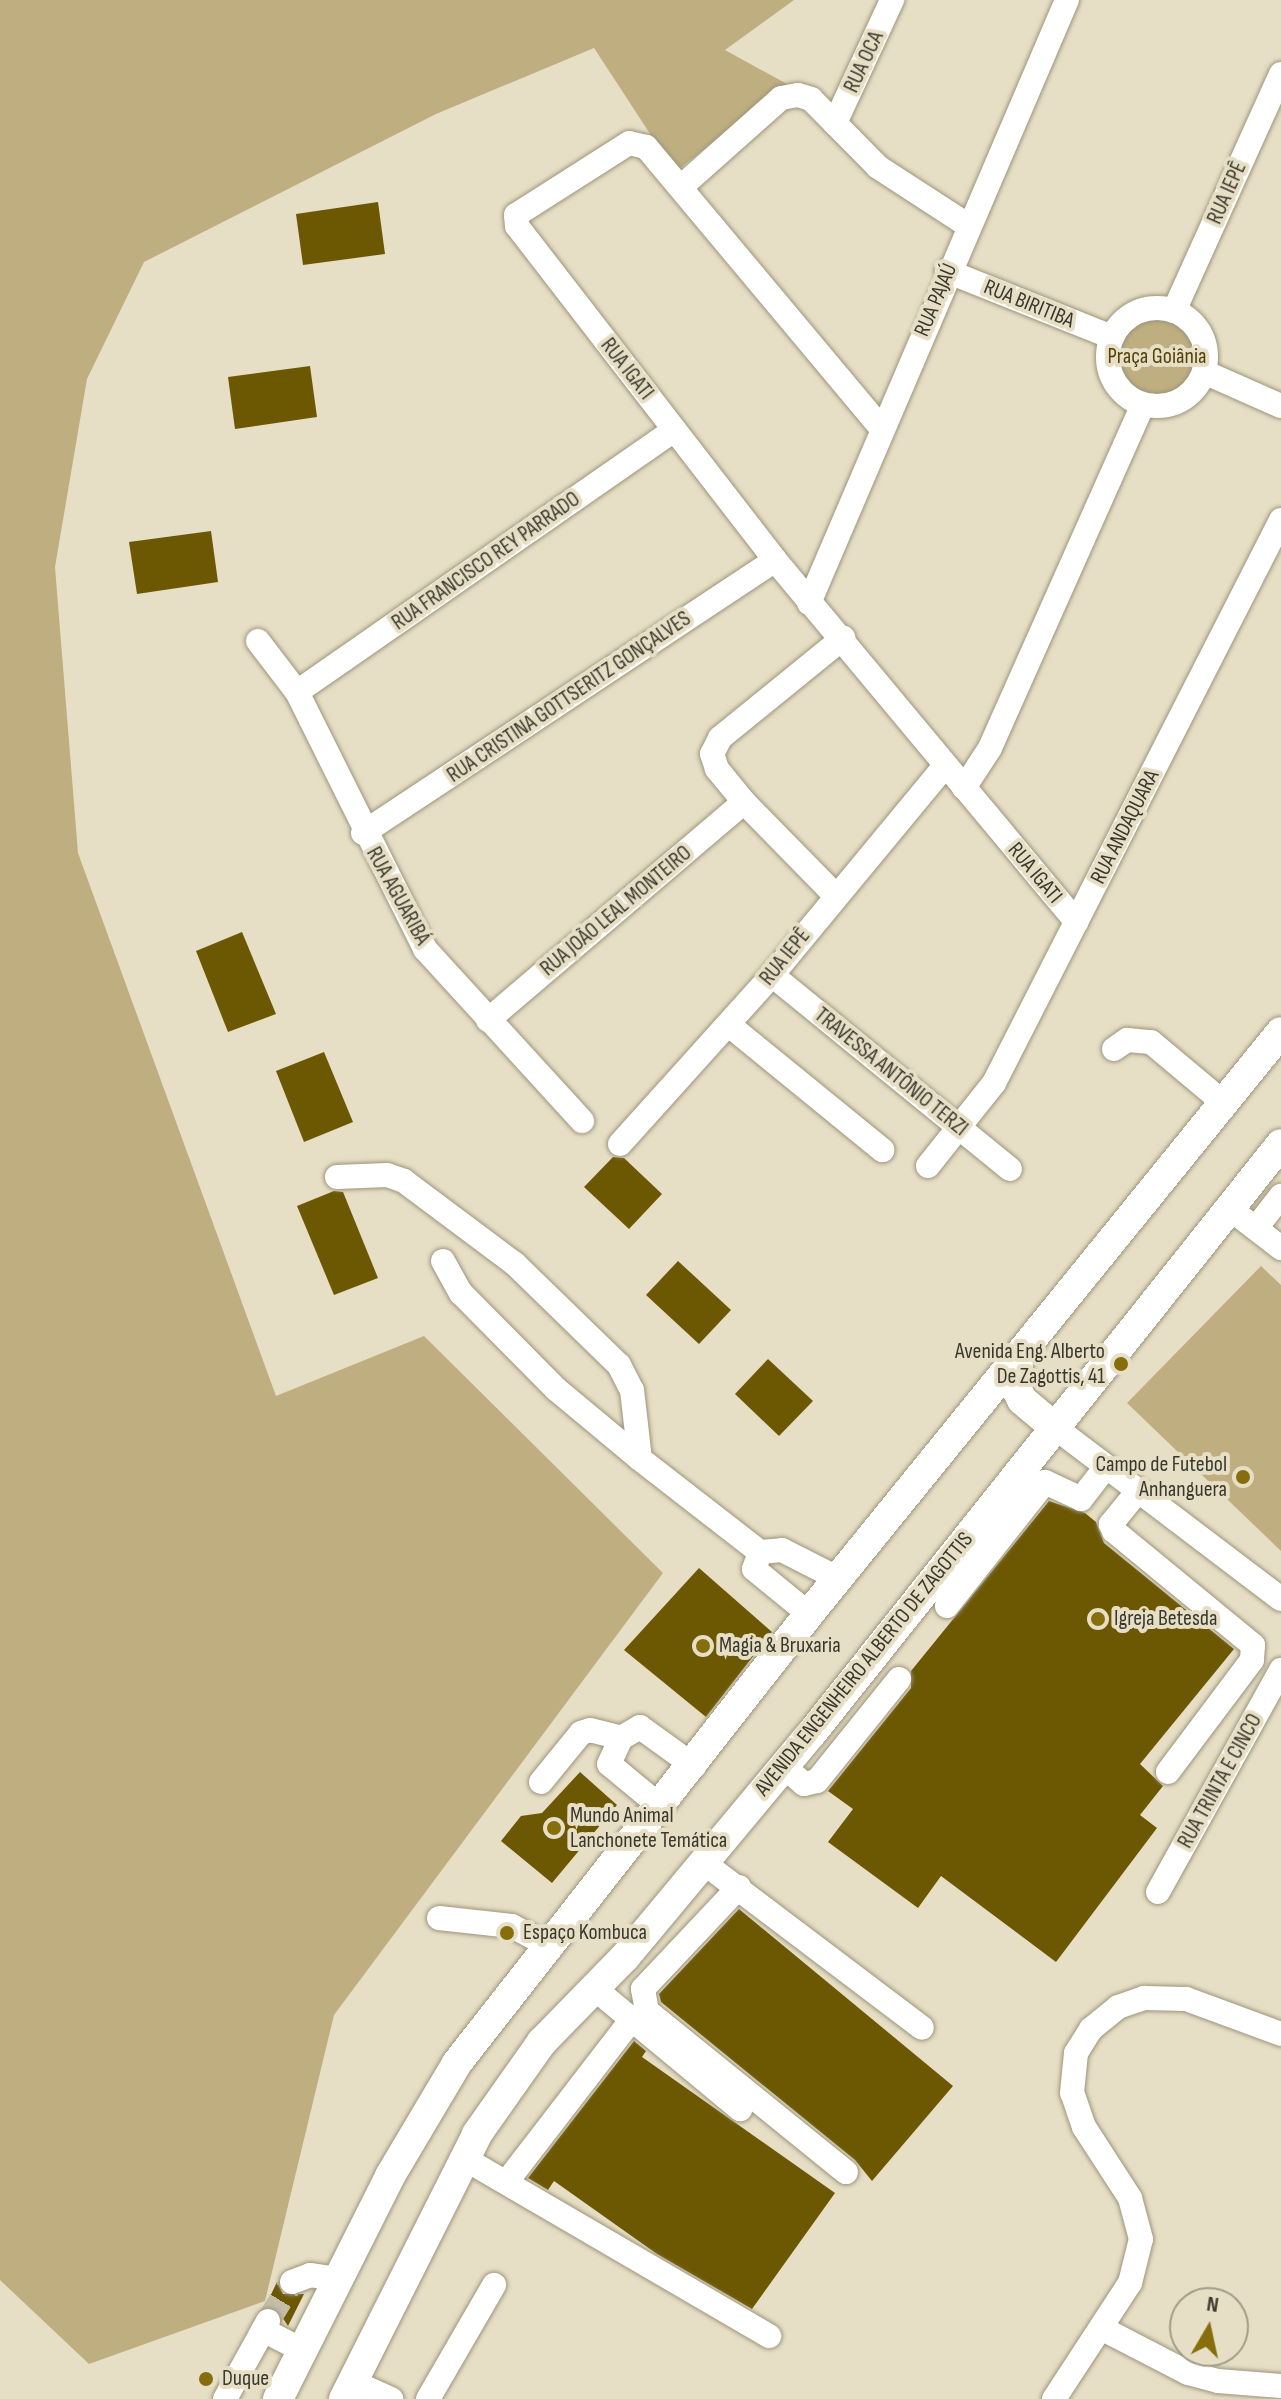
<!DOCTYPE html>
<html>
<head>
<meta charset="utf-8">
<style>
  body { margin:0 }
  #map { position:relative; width:1281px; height:2399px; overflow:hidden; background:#e7dfc5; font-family:"Sofia Sans Condensed",sans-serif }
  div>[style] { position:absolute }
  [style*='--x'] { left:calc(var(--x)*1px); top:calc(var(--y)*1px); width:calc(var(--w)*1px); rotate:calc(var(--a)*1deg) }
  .green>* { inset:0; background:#bfaf80 }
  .round { border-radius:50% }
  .building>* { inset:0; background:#6c5702 }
  .minor-tunnel>* { height:24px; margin-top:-12px; transform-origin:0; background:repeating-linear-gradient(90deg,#c4bda7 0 24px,transparent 0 36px) }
  .roads { filter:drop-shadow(0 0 2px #9c957d) drop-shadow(0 0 2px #9c957d) }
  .minor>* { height:24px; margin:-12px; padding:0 12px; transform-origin:12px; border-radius:12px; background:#fff }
  .minor>.ring { margin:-12px; padding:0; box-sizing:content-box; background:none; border:24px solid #fff; border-radius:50% }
  .major>* { height:30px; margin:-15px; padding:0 15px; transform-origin:15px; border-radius:15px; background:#fff }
  .dots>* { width:22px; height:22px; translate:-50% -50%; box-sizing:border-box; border:4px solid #e7dfc5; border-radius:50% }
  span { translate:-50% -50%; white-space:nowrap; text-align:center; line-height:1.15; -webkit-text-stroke:8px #e7dfc5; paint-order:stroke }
  .street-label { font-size:22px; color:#3a372d }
  .park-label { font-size:22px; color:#524207 }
  .poi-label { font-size:22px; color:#3a372d }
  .right { translate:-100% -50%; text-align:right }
  .left { translate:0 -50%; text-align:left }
  .north { position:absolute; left:1169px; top:2287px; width:80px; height:80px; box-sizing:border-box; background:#e7dfc5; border:2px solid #a29c88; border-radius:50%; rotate:9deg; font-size:22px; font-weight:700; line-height:32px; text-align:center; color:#3a372d }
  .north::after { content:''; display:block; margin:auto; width:28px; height:36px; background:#876e0c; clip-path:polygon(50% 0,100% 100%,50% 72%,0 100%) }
</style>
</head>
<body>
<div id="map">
  <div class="green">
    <div style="clip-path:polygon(0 0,794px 0,725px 50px,787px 84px,675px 172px,594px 48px,436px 114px,144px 262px,87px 379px,55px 567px,78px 853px,276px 1396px,424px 1336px,663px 1573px,334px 2015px,265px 2301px,89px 2364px,0 2280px)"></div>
    <div class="round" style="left:1108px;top:308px;width:98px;height:98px"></div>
    <div style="clip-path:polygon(1261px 1266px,1281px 1285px,1281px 1551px,1127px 1403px)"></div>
  </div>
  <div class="building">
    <div style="clip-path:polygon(378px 202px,385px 254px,303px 265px,296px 214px)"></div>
    <div style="clip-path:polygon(310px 366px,317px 417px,235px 429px,228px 377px)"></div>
    <div style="clip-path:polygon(211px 531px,218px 582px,137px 594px,129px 542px)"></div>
    <div style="clip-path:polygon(242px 932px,276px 1014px,228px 1032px,196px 951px)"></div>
    <div style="clip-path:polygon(324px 1052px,353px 1122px,304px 1142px,276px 1071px)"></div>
    <div style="clip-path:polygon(613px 1157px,624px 1158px,662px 1194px,629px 1229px,584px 1187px)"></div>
    <div style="clip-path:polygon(334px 1191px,343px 1192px,378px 1278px,334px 1295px,297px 1206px)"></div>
    <div style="clip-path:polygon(678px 1261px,731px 1310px,699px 1344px,646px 1295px)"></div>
    <div style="clip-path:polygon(768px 1359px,813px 1401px,779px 1436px,735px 1394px)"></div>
    <div style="clip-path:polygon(1049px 1501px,1085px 1513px,1096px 1522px,1104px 1543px,1234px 1649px,1140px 1764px,1163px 1786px,1140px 1815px,1157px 1828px,1056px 1962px,941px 1876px,918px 1908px,828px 1842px,853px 1809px,828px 1791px,911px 1688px,911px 1671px)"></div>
    <div style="clip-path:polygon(699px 1568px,772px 1632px,706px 1717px,624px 1650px)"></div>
    <div style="clip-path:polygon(580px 1772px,617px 1805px,552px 1883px,501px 1841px,521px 1816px,542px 1813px)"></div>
    <div style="clip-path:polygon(739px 1909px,953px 2086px,872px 2181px,855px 2160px,661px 2002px,659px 1994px)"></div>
    <div style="clip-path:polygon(634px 2041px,646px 2051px,642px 2057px,835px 2193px,752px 2309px,657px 2254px,554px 2181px,548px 2190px,528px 2178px)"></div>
    <div style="clip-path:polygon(277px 2282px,283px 2294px,304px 2294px,288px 2326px,276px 2308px,265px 2307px)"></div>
  </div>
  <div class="minor-tunnel">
    <div style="--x:268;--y:2321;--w:46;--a:-58.4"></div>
  </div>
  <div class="roads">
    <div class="minor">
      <div style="--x:835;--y:123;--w:136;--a:-65.1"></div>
      <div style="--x:682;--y:186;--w:132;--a:-41.6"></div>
      <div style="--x:781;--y:98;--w:17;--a:-10"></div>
      <div style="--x:798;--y:95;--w:14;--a:17"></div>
      <div style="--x:811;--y:99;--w:95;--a:45.4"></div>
      <div style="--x:878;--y:167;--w:108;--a:33"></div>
      <div style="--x:947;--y:271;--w:178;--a:21.8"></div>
      <div class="ring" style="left:1108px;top:308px;width:74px;height:74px"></div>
      <div style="--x:1174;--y:311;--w:260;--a:-65.7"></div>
      <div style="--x:1204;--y:372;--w:84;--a:23.8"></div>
      <div style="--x:882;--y:429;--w:368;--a:-129.9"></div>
      <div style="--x:646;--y:147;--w:17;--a:-167"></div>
      <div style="--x:629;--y:143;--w:134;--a:147.5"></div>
      <div style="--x:516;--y:215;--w:11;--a:85"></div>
      <div style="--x:517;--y:226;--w:422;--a:52.3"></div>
      <div style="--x:775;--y:560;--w:471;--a:50.2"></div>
      <div style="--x:809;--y:603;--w:656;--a:-66.84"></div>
      <div style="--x:258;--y:641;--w:64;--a:52.6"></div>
      <div style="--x:297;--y:692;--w:287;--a:63.5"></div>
      <div style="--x:425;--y:949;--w:233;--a:47.6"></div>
      <div style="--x:297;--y:692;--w:459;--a:-34.8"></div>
      <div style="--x:964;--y:788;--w:48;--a:-57"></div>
      <div style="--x:990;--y:748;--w:376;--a:-66"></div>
      <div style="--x:363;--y:833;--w:494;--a:-33.5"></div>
      <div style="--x:835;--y:895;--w:130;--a:-134.4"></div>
      <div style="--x:744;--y:802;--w:43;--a:-129.3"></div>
      <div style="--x:717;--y:769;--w:16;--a:-108"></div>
      <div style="--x:712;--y:754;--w:18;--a:-63"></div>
      <div style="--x:720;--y:738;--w:159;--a:-39.1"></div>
      <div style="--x:772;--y:975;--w:307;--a:39.2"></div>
      <div style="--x:488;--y:1020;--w:336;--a:-40.4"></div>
      <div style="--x:729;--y:1025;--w:198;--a:39.2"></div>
      <div style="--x:1114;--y:1049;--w:16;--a:-35"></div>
      <div style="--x:1127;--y:1040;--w:24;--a:5"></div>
      <div style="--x:1151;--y:1042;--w:95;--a:39.9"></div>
      <div style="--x:620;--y:1144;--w:227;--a:-48"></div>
      <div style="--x:772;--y:975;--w:271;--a:-50.4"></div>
      <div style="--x:928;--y:1166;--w:106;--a:-51.5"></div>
      <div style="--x:994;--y:1083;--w:632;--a:-62.99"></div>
      <div style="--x:337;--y:1177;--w:50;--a:-2.3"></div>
      <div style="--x:387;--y:1175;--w:18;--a:19"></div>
      <div style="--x:404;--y:1181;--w:139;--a:36.8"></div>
      <div style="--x:515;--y:1264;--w:145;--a:44.2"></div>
      <div style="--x:619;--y:1365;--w:28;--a:63"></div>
      <div style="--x:632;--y:1390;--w:69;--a:83.4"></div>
      <div style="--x:1229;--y:1208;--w:66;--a:37.6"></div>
      <div style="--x:1256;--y:1228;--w:41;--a:-52"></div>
      <div style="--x:443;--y:1261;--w:37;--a:61"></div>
      <div style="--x:461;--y:1293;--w:135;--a:45.3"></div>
      <div style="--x:556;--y:1389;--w:109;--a:39.8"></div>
      <div style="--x:640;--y:1459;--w:152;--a:37.8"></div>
      <div style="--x:760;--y:1552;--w:22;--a:-5"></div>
      <div style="--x:782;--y:1550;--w:64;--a:27"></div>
      <div style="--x:1053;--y:1426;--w:286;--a:37.2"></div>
      <div style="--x:1138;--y:1491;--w:43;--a:129.3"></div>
      <div style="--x:1111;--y:1524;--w:8;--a:67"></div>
      <div style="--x:1114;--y:1531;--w:180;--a:39.4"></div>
      <div style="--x:1253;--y:1645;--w:15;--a:94"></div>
      <div style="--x:1252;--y:1660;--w:140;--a:126.9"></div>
      <div style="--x:760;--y:1552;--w:18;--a:109"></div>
      <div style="--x:754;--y:1569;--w:71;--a:39.3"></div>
      <div style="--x:947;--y:1606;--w:158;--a:-51.7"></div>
      <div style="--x:1045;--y:1482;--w:40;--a:25"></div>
      <div style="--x:1081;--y:1499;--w:41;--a:-52"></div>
      <div style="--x:784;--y:1767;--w:26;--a:40"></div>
      <div style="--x:804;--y:1784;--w:13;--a:-13"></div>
      <div style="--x:817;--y:1781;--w:131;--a:-51.2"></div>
      <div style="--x:541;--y:1782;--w:63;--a:-50.8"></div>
      <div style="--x:581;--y:1733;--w:9;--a:-18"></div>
      <div style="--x:590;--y:1730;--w:32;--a:14"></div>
      <div style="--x:661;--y:1807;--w:67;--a:-140.4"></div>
      <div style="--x:609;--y:1764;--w:29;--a:-65"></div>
      <div style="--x:621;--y:1738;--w:22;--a:-30"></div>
      <div style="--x:640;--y:1727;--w:67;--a:35.8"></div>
      <div style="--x:704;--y:1863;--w:273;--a:37.1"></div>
      <div style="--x:739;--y:1887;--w:140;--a:133.3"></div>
      <div style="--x:643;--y:1989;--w:22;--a:80"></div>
      <div style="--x:647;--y:2011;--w:256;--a:39"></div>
      <div style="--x:1158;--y:1892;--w:254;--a:-61"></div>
      <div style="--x:439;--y:1918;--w:73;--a:6.3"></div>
      <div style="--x:512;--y:1926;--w:42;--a:28.4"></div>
      <div style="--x:594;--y:1988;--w:190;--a:39.7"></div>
      <div style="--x:465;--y:2159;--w:352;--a:30.2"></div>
      <div style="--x:508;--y:2180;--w:202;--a:-52.4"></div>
      <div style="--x:292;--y:2282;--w:19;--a:-21"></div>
      <div style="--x:310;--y:2275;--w:29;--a:8"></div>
      <div style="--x:1103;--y:2329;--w:96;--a:27.4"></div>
      <div style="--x:1188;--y:2373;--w:31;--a:15"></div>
      <div style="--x:1218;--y:2381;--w:63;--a:4.5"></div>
      <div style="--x:263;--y:2330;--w:44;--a:27.1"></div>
      <div style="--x:353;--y:2382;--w:42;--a:24.1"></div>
      <div style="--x:225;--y:2399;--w:89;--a:-61.1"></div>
      <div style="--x:428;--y:2399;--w:132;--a:-59.9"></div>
      <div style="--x:1054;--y:2399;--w:139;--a:-56.8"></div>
      <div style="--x:1130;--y:2283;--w:45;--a:-76"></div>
      <div style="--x:1141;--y:2239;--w:42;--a:-105"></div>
      <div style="--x:1130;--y:2198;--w:85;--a:-122.9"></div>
      <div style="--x:1084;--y:2127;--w:36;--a:-109"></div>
      <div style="--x:1072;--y:2093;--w:40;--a:-84.3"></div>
      <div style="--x:1076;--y:2053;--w:28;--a:-58"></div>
      <div style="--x:1091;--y:2029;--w:35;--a:-39"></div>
      <div style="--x:1118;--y:2007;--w:28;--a:-19"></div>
      <div style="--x:1144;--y:1998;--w:42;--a:1.4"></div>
      <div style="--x:1186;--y:1999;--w:101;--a:20.2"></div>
    </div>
    <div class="major">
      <div style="--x:1018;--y:1359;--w:31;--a:92"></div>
      <div style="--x:1017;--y:1390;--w:11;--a:63"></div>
      <div style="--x:1022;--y:1400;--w:40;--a:40"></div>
      <div style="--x:278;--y:2399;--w:250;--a:-63.3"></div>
      <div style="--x:390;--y:2176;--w:131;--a:-59.3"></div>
      <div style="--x:457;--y:2063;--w:571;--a:-51.9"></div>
      <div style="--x:809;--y:1614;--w:749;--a:-50.96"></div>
      <div style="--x:344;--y:2399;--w:297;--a:-63.3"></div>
      <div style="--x:477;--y:2134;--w:113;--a:-54.8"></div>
      <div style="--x:542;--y:2042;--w:119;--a:-45.7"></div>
      <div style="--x:625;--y:1957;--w:290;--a:-50.2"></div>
      <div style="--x:811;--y:1734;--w:754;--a:-51.46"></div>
    </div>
  </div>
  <div class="dots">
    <div style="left:1121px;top:1364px;background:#876e0c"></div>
    <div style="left:1243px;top:1477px;background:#876e0c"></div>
    <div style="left:1098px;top:1619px;background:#876e0c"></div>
    <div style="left:703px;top:1646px;background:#876e0c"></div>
    <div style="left:554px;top:1828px;background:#876e0c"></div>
    <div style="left:507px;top:1933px;background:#876e0c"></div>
    <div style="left:206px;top:2379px;background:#876e0c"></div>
  </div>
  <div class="street-label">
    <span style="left:864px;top:62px;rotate:-65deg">RUA OCA</span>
    <span style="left:1227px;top:193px;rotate:-66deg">RUA IEPÊ</span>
    <span style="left:936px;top:300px;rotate:-67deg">RUA PAJAÚ</span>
    <span style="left:1029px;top:304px;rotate:22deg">RUA BIRITIBA</span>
    <span style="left:627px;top:369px;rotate:52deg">RUA IGATI</span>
    <span style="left:486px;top:561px;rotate:-35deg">RUA FRANCISCO REY PARRADO</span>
    <span style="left:569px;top:697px;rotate:-34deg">RUA CRISTINA GOTTSERITZ GONÇALVES</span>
    <span style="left:1125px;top:827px;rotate:-63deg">RUA ANDAQUARA</span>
    <span style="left:1035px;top:873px;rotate:50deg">RUA IGATI</span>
    <span style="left:398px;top:896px;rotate:61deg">RUA AGUARIBÁ</span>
    <span style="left:616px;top:911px;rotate:-40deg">RUA JOÃO LEAL MONTEIRO</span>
    <span style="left:785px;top:957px;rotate:-51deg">RUA IEPÊ</span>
    <span style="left:891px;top:1072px;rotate:39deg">TRAVESSA ANTÔNIO TERZI</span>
    <span style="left:864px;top:1664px;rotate:-51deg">AVENIDA ENGENHEIRO ALBERTO DE ZAGOTTIS</span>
    <span style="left:1220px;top:1781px;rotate:-61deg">RUA TRINTA E CINCO</span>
  </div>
  <div class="park-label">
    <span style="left:1157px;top:357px">Praça Goiânia</span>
  </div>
  <div class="poi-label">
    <span class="right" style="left:1105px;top:1364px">Avenida Eng. Alberto<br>De Zagottis, 41</span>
    <span class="right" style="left:1227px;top:1477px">Campo de Futebol<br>Anhanguera</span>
    <span class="left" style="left:1114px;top:1619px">Igreja Betesda</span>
    <span class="left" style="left:719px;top:1646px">Magia &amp; Bruxaria</span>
    <span class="left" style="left:570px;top:1828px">Mundo Animal<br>Lanchonete Temática</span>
    <span class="left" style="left:523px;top:1933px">Espaço Kombuca</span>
    <span class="left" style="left:222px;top:2379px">Duque</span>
  </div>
  <div class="north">N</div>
</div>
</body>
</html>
